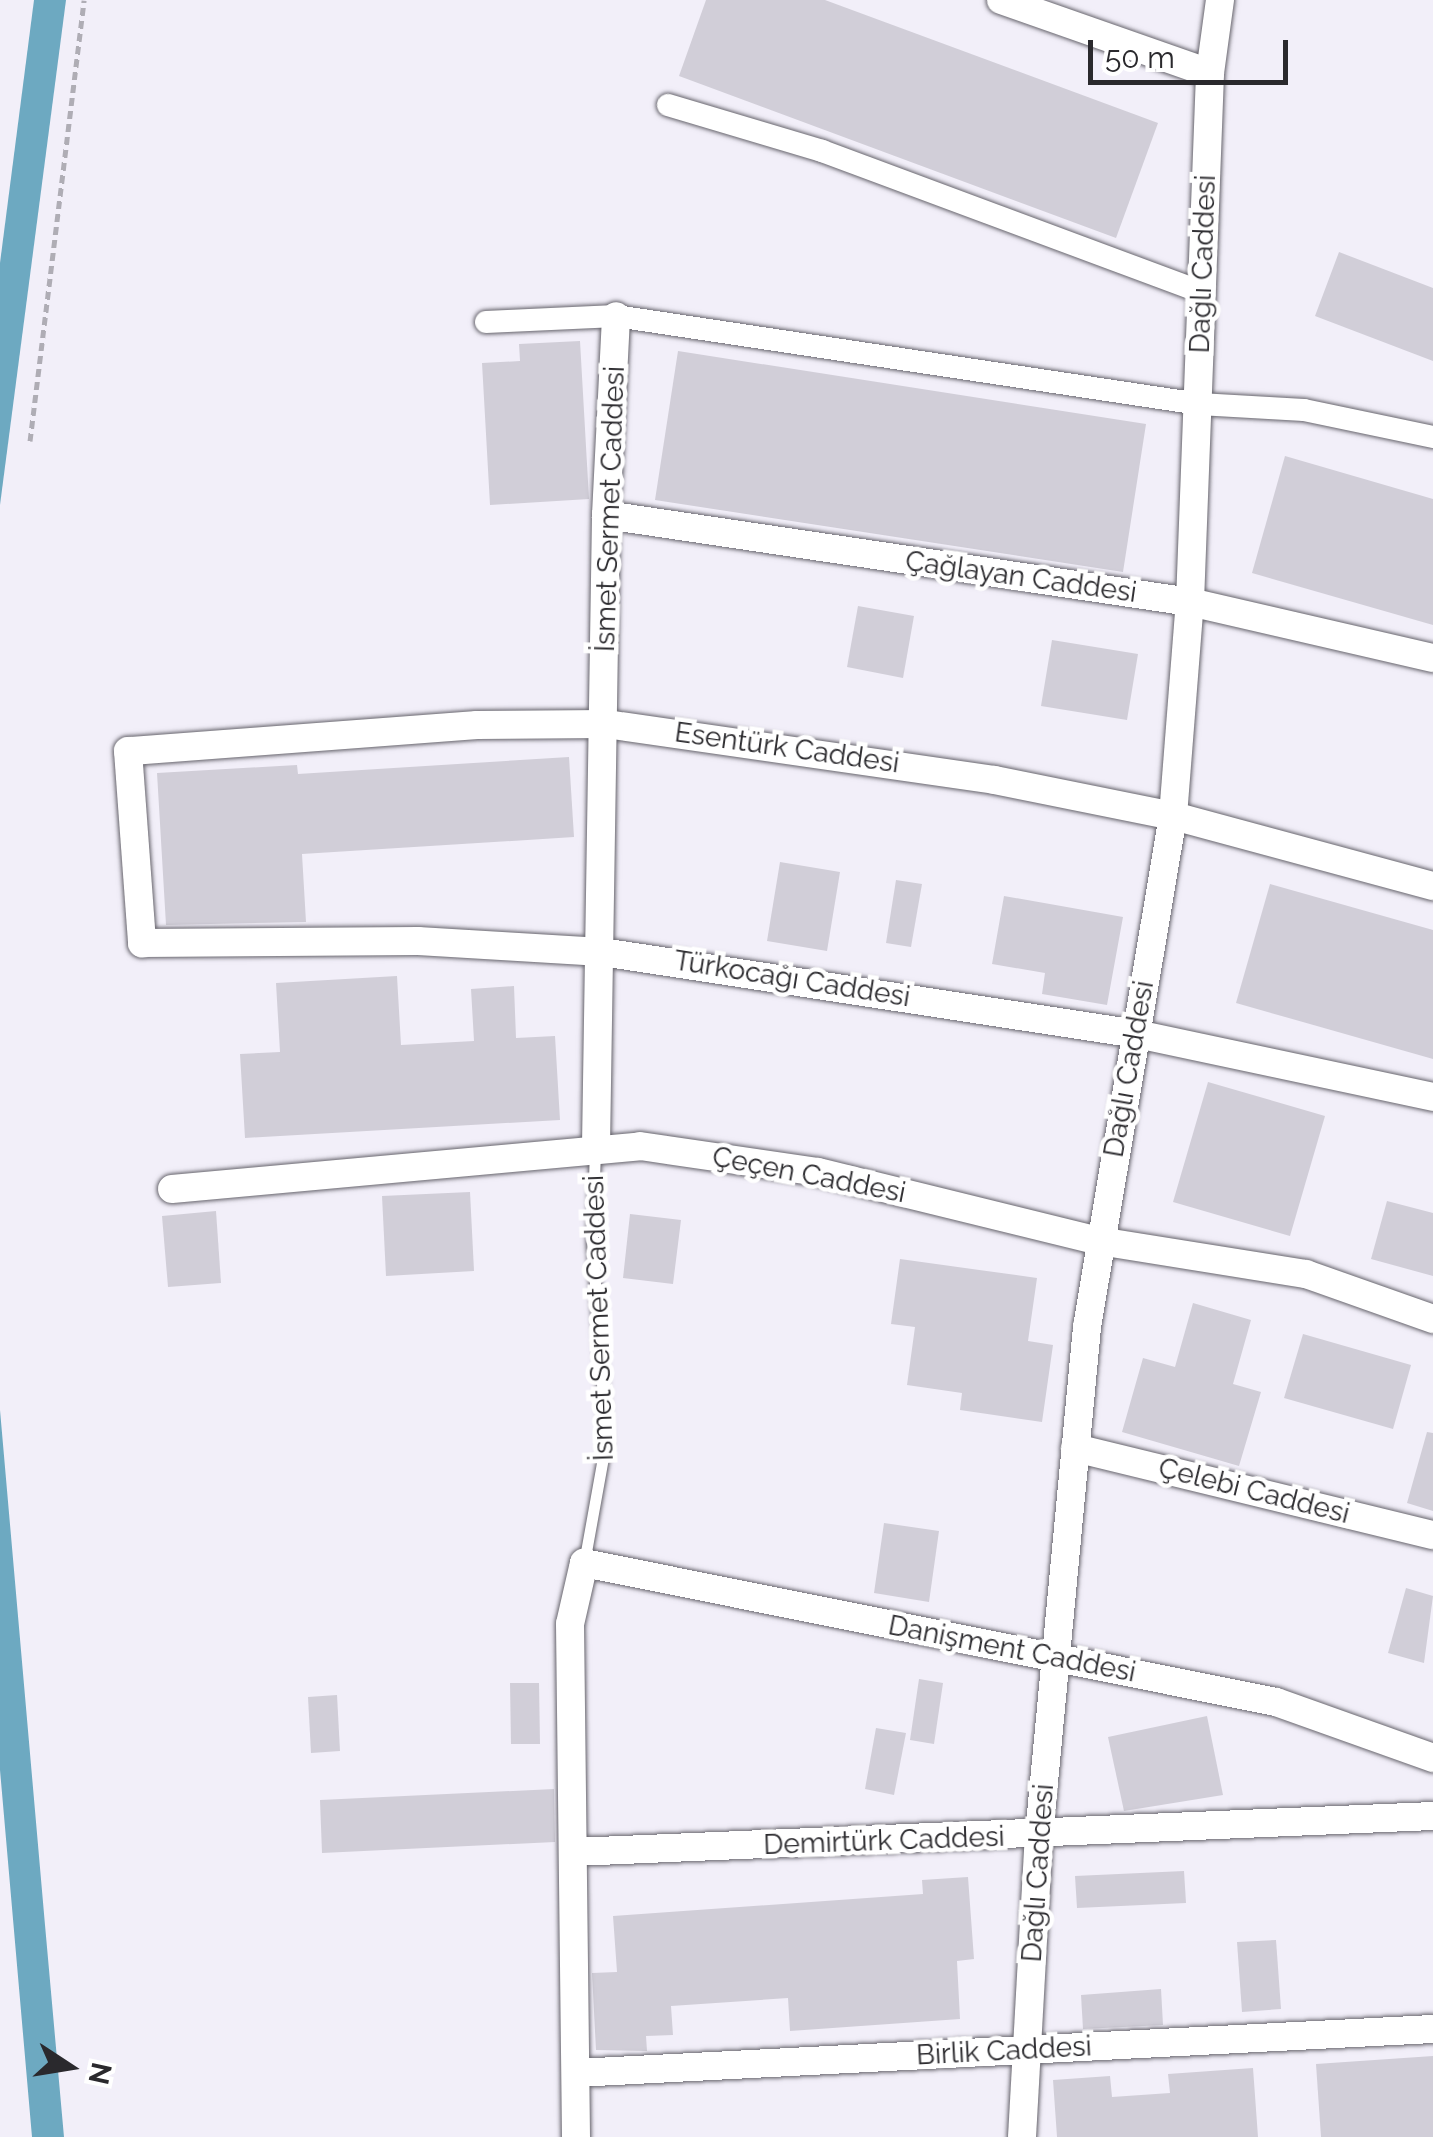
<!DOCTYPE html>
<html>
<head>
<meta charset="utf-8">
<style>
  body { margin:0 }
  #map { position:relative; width:1433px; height:2137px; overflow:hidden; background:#f2eff9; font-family:Raleway,sans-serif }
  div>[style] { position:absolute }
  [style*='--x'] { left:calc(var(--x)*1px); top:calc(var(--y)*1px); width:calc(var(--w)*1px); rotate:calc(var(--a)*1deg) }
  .water>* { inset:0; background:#6da9c1 }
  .building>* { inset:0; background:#d1ced8 }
  .path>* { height:5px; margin-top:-2.5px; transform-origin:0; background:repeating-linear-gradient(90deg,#afadb5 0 8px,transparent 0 13px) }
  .roads { filter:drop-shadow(0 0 2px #67656d) drop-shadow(0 0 2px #67656d) }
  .service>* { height:11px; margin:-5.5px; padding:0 5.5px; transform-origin:5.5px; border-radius:5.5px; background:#fff }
  .minor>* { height:22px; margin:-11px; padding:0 11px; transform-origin:11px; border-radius:11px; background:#fff }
  .tertiary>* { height:28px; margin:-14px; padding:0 14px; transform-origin:14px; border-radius:14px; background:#fff }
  span { translate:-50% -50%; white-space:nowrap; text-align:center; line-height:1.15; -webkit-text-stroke:9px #fff; paint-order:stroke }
  .street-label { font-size:28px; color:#2a292d }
  .north { position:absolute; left:20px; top:2017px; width:100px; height:100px; -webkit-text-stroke:8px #fff; paint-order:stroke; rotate:102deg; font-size:28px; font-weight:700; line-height:40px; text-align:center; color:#2a292d }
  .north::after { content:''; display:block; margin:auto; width:35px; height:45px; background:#2a292d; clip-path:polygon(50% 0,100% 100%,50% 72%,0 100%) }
  .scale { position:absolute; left:1088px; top:40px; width:200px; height:45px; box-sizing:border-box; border:5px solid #2a292d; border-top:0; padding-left:12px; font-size:30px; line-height:35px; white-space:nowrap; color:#2a292d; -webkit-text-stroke:8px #fff; paint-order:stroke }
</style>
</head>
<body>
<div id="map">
  <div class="water">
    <div style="clip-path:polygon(34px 0,66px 0,0 505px,0 263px)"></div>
    <div style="clip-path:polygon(0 1410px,45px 1925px,64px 2137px,32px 2137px,0 1770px)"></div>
  </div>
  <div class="building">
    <div style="clip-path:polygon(706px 0,825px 0,1158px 123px,1116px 238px,679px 76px)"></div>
    <div style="clip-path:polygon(1339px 252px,1433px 288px,1433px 361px,1315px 316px)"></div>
    <div style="clip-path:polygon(580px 341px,589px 499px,490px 505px,482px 363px,520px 361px,519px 344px)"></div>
    <div style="clip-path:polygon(678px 351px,1146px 424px,1123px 572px,655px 500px)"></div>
    <div style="clip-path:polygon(1285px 456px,1433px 499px,1433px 625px,1252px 573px)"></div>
    <div style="clip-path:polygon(858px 606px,914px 616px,903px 678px,847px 667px)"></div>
    <div style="clip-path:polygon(1052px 640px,1138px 654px,1127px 720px,1041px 706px)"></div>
    <div style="clip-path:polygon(569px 757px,574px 837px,302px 854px,306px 922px,166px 925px,157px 773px,297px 765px,298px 774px)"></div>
    <div style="clip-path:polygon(780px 862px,840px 872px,827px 951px,767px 941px)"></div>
    <div style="clip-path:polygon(896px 880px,922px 884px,911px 947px,886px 943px)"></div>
    <div style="clip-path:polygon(1270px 884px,1433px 930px,1433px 1059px,1236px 1003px)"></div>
    <div style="clip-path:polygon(1004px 896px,1123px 917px,1107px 1005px,1042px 994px,1045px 973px,992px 964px)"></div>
    <div style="clip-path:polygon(397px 976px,401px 1045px,474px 1041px,471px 989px,514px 986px,516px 1038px,555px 1036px,560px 1120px,245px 1138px,240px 1054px,280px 1052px,276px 983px)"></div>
    <div style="clip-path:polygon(1208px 1082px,1325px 1116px,1290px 1236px,1173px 1202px)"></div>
    <div style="clip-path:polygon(470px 1192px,474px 1271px,386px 1276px,382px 1196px)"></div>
    <div style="clip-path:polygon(1387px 1201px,1433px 1213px,1433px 1276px,1371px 1259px)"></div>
    <div style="clip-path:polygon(216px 1211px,221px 1283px,168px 1287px,162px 1216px)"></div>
    <div style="clip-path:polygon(630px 1214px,681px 1220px,673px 1284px,623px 1278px)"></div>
    <div style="clip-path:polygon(900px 1259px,1037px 1278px,1028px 1341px,1053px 1345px,1042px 1422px,960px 1410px,962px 1393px,907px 1385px,915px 1327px,891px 1324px)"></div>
    <div style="clip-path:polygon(1193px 1303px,1251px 1320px,1233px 1384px,1261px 1392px,1239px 1466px,1122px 1432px,1143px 1358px,1175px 1367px)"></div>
    <div style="clip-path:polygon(1303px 1334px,1411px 1365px,1393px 1429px,1284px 1398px)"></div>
    <div style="clip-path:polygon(1427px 1432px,1433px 1433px,1433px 1511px,1407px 1503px)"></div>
    <div style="clip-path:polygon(884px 1523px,939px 1531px,929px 1602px,874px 1593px)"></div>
    <div style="clip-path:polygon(1406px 1588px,1433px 1596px,1424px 1663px,1388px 1653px)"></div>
    <div style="clip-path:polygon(919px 1679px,943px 1683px,934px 1744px,910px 1740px)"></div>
    <div style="clip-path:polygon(510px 1683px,539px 1683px,540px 1744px,511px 1744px)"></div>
    <div style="clip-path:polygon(337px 1695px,340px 1751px,311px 1753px,308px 1697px)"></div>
    <div style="clip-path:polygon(1207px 1716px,1223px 1795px,1124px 1811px,1108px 1737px)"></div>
    <div style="clip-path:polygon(876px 1728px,906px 1733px,894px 1795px,865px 1789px)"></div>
    <div style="clip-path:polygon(554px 1789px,555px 1842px,322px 1853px,320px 1800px)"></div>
    <div style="clip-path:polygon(1184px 1871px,1186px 1903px,1077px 1908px,1075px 1876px)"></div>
    <div style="clip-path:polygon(968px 1877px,974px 1959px,957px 1961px,960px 2019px,790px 2031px,788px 1998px,671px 2006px,673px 2035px,646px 2036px,647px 2051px,596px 2050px,592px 1973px,617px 1972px,613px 1916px,923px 1894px,922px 1880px)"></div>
    <div style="clip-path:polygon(1276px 1940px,1281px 2009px,1242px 2012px,1237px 1942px)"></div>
    <div style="clip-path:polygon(1161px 1989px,1163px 2025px,1083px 2029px,1081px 1995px)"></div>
    <div style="clip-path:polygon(1433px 2056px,1433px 2137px,1321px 2137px,1316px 2064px)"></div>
    <div style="clip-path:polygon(1253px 2068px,1258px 2137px,1057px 2137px,1053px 2080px,1110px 2076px,1112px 2097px,1170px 2093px,1168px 2074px)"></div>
  </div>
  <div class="path">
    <div style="--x:30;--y:441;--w:444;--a:-83"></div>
  </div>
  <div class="roads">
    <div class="service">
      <div style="--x:584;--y:1563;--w:124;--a:-79.8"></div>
      <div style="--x:606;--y:1441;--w:201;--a:-94"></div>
      <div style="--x:592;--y:1240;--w:90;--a:-88.1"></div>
    </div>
    <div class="minor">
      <div style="--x:668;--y:105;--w:161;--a:16.6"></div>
      <div style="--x:822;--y:151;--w:404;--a:20.4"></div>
      <div style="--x:486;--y:322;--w:130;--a:-2.6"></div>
      <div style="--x:616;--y:316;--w:590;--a:8.58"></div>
      <div style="--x:1199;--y:404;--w:105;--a:3.3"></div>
      <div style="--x:1304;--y:410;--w:132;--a:11.8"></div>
    </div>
    <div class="tertiary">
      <div style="--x:1001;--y:0;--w:221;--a:19.3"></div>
      <div style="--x:606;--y:515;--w:590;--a:8.47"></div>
      <div style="--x:1190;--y:602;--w:249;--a:13"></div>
      <div style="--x:1433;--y:886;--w:269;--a:-164.9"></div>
      <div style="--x:1173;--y:816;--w:182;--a:-168.6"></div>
      <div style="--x:995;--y:780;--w:393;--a:-171.8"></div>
      <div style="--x:606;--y:724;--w:129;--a:179.6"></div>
      <div style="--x:477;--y:725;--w:350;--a:175.7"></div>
      <div style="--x:128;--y:751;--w:193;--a:85.8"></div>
      <div style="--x:142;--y:943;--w:276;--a:-0.4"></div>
      <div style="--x:418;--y:941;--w:184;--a:3.4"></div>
      <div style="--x:602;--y:952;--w:541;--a:8.71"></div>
      <div style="--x:1137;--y:1034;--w:303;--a:12"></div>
      <div style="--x:596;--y:1146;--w:631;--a:-89.09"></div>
      <div style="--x:606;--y:515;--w:199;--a:-87.1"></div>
      <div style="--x:172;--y:1189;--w:470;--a:-5.2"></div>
      <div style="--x:640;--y:1146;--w:180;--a:8.3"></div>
      <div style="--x:818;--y:1172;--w:289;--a:13.8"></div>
      <div style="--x:1099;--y:1241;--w:210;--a:9.1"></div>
      <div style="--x:1306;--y:1274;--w:135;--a:19.5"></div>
      <div style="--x:1075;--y:1448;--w:368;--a:13.7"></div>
      <div style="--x:574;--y:1852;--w:860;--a:-2.4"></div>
      <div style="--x:576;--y:2073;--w:858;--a:-2.94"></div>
      <div style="--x:576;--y:2137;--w:513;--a:-90.67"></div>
      <div style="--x:570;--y:1624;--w:63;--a:-77.1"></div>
      <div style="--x:584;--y:1563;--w:706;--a:11.36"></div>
      <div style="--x:1276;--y:1702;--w:167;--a:19.6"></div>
      <div style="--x:1022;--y:2137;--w:302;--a:-86.8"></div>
      <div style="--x:1039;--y:1835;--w:510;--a:-84.6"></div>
      <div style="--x:1087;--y:1327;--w:518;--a:-80.45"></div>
      <div style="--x:1173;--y:816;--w:215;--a:-85.5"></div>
      <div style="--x:1190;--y:602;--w:529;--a:-87.83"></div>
      <div style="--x:1210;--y:73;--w:74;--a:-82.2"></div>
    </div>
  </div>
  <div class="street-label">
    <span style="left:1203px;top:264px;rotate:-88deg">Dağlı Caddesi</span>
    <span style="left:610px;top:509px;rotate:-88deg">İsmet Sermet Caddesi</span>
    <span style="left:1021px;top:577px;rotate:8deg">Çağlayan Caddesi</span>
    <span style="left:787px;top:748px;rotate:8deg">Esentürk Caddesi</span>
    <span style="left:792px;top:979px;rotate:9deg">Türkocağı Caddesi</span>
    <span style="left:1129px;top:1069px;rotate:-80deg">Dağlı Caddesi</span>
    <span style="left:809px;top:1175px;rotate:11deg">Çeçen Caddesi</span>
    <span style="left:599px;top:1318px;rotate:-92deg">İsmet Sermet Caddesi</span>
    <span style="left:1254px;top:1491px;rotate:14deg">Çelebi Caddesi</span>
    <span style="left:1012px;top:1649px;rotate:11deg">Danişment Caddesi</span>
    <span style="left:884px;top:1841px;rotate:-2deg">Demirtürk Caddesi</span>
    <span style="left:1038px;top:1873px;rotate:-86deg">Dağlı Caddesi</span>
    <span style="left:1004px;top:2051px;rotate:-3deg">Birlik Caddesi</span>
  </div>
  <div class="north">N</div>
  <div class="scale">50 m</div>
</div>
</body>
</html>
